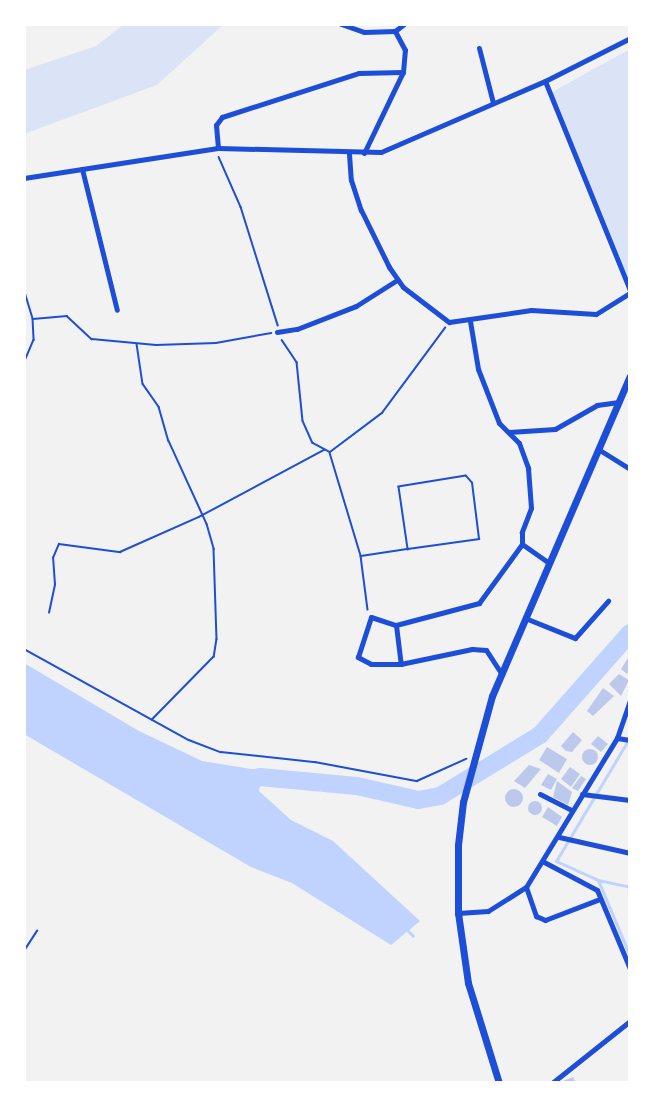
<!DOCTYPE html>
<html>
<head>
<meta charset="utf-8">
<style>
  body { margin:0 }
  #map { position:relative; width:654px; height:1107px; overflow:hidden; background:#f2f2f2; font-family:"IBM Plex Sans",sans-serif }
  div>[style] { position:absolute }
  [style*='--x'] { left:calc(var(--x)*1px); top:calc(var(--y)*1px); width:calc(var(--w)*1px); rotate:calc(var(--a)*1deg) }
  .green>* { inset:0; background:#dbe4f7 }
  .water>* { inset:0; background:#bfd3fe }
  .stream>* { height:3px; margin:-1.5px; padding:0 1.5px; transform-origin:1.5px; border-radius:1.5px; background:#bfd3fe }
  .river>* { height:18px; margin:-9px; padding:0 9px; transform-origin:9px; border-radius:9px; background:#bfd3fe }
  .building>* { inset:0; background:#bdc9ec }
  .round { border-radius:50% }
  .path>* { height:1.5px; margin:-0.75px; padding:0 0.75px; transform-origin:0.75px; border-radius:0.75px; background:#1d4ed8 }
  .minor>* { height:5px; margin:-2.5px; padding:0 2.5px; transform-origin:2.5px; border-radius:2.5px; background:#1d4ed8 }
  .tertiary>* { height:7px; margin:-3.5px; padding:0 3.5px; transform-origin:3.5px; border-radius:3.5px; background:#1d4ed8 }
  span { translate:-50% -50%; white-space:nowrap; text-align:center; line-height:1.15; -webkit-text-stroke:4.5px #fff; paint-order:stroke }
  .frame { position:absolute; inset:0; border:26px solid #fff; pointer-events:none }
</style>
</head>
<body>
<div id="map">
  <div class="green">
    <div style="clip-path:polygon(124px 24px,224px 24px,157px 85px,24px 134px,24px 70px,96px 46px)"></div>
    <div style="clip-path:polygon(630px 49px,630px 283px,552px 92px)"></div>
  </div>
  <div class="water">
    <div style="clip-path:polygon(24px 663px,139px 731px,202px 761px,263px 771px,259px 791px,291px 820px,333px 841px,420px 921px,391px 945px,292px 883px,251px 867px,24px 734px)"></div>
  </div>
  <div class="stream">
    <div style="--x:630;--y:737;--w:144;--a:120.8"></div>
    <div style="--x:556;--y:861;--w:46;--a:24.3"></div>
    <div style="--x:598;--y:880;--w:82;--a:67.2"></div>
    <div style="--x:598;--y:880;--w:33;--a:12"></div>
    <div style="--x:405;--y:928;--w:11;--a:45"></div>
  </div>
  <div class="river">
    <div style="--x:239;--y:782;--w:22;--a:-13"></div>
    <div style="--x:260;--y:777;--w:97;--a:5.3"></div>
    <div style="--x:357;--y:786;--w:63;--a:12.9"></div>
    <div style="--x:418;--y:800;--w:22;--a:-10"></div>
    <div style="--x:440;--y:796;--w:117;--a:-31.4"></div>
    <div style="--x:540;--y:735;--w:136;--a:-48.6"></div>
  </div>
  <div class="building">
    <div style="clip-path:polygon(630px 655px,630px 669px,627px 674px,621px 669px)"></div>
    <div style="clip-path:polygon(619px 674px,629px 680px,621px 696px,609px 684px)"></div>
    <div style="clip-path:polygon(603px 688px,614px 696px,593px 716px,587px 711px)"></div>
    <div style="clip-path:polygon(573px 732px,582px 740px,572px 752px,566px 751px,561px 746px)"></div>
    <div style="clip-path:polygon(598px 736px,608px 744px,601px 752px,591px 744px)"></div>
    <div style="clip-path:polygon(547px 747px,567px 759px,559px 773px,539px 760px)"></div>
    <div class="round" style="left:582px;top:749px;width:16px;height:16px"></div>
    <div style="clip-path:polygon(529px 765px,541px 769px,525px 788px,514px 781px)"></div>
    <div style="clip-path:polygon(570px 767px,580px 774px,571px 787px,561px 779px)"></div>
    <div style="clip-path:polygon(548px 774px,557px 779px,551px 790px,541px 785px)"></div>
    <div style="clip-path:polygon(581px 776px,586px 779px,578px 791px,572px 788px)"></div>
    <div style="clip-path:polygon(557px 781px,572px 792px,568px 805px,553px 797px)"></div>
    <div class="round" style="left:505px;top:789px;width:18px;height:18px"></div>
    <div class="round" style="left:528px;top:801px;width:14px;height:14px"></div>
    <div style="clip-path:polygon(548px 807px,562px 817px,557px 826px,542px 817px)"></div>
    <div style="clip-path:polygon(573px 1077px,576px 1083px,558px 1083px)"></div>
  </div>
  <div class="path">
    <div style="--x:219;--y:157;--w:55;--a:66.3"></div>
    <div style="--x:241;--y:207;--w:124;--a:72.6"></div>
    <div style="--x:24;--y:289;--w:31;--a:73"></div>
    <div style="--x:33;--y:319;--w:21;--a:87"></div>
    <div style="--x:34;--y:340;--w:25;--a:113"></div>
    <div style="--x:33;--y:319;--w:34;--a:-5"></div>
    <div style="--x:67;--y:316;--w:34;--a:43"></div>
    <div style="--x:92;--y:339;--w:64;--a:5.4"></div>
    <div style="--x:156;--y:345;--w:60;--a:-1.9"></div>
    <div style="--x:216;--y:343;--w:56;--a:-10.3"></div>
    <div style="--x:282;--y:340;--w:27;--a:56"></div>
    <div style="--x:297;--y:362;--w:59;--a:84.2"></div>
    <div style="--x:303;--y:421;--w:24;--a:66"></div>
    <div style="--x:313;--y:443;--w:19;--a:28"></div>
    <div style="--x:330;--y:452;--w:65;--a:-36.9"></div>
    <div style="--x:382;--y:413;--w:106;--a:-53.5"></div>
    <div style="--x:137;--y:344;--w:40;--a:81.5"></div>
    <div style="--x:143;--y:384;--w:28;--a:55"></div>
    <div style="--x:159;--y:407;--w:35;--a:74"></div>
    <div style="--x:169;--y:441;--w:91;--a:65.4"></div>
    <div style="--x:207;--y:524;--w:26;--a:74"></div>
    <div style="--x:214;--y:549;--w:90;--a:88.1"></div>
    <div style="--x:217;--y:639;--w:18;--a:99"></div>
    <div style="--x:214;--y:657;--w:88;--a:134.5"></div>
    <div style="--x:330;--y:453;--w:108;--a:73.2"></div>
    <div style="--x:361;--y:556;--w:54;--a:82.6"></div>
    <div style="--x:361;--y:556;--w:48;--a:-8.5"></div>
    <div style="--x:408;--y:549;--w:72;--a:-8"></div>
    <div style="--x:479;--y:539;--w:56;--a:-97.1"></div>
    <div style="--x:472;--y:483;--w:9;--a:-131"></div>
    <div style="--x:466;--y:476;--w:68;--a:170.7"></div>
    <div style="--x:399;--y:487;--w:63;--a:81.7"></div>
    <div style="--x:49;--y:613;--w:29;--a:-78"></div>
    <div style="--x:55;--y:585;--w:27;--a:-94"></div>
    <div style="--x:53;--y:558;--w:15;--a:-67"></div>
    <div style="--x:59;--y:544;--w:62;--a:7.5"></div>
    <div style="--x:120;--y:552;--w:86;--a:-23.9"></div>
    <div style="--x:199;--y:517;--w:142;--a:-28.2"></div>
    <div style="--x:24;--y:649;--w:188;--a:28.9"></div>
    <div style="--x:189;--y:740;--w:34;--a:21"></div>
    <div style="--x:221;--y:752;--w:95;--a:6.1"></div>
    <div style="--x:315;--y:762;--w:104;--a:10.6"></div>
    <div style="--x:417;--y:781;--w:54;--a:-24.2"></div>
    <div style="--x:24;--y:951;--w:24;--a:-57"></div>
  </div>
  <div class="minor">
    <div style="--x:341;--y:24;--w:24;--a:19"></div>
    <div style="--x:364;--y:32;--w:31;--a:-2"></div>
    <div style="--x:395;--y:31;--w:11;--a:-38"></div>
    <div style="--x:479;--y:48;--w:57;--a:75.7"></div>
    <div style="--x:545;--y:81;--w:226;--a:67.9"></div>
    <div style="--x:218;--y:148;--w:23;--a:-95"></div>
    <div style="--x:216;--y:125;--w:10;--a:-53"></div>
    <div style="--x:222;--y:117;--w:144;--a:-17.8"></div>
    <div style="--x:359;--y:73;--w:44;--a:-1.3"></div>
    <div style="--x:364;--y:153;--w:90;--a:-64.3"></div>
    <div style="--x:403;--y:72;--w:22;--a:-85"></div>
    <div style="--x:405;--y:50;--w:21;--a:-118"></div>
    <div style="--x:349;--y:154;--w:26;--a:86"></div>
    <div style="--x:351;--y:180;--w:32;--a:72"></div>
    <div style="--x:361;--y:210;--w:64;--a:63.8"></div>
    <div style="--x:389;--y:267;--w:24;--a:55"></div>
    <div style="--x:403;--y:287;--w:58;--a:37.3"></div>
    <div style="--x:449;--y:322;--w:83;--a:-8.3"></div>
    <div style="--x:531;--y:310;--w:65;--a:3.5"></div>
    <div style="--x:596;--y:314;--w:40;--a:-32"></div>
    <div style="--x:82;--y:169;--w:145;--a:76.1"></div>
    <div style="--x:24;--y:178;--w:196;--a:-8.8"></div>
    <div style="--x:218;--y:148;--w:163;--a:1.4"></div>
    <div style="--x:381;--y:152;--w:179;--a:-23.4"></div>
    <div style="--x:545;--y:81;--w:95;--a:-26.8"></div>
    <div style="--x:470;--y:321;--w:49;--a:80.5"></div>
    <div style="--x:478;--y:369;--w:58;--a:68.7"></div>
    <div style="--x:499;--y:423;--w:28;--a:45"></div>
    <div style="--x:519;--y:443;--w:27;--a:70"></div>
    <div style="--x:528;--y:468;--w:40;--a:85.7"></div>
    <div style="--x:531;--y:508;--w:26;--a:111"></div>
    <div style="--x:522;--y:532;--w:12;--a:90"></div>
    <div style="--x:277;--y:332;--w:20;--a:-9"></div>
    <div style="--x:297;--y:329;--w:63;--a:-21.3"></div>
    <div style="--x:356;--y:306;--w:49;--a:-32.4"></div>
    <div style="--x:509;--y:432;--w:46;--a:-3.7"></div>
    <div style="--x:555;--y:429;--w:48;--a:-29.7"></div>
    <div style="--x:597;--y:405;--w:22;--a:-8"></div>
    <div style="--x:598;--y:449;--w:38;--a:32"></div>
    <div style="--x:525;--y:618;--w:54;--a:21.8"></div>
    <div style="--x:575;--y:638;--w:50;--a:-48.3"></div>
    <div style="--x:396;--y:625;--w:39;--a:83"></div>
    <div style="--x:501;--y:673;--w:27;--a:-123"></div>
    <div style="--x:486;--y:650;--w:14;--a:-176"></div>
    <div style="--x:472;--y:649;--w:73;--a:168.1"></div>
    <div style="--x:401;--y:664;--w:30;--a:180"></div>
    <div style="--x:371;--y:664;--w:15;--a:-152"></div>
    <div style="--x:358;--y:657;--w:42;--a:-72"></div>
    <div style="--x:371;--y:617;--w:26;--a:18"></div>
    <div style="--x:396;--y:625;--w:86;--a:-14.8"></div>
    <div style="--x:479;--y:603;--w:73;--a:-53.9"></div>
    <div style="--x:522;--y:544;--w:33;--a:35"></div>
    <div style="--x:617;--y:738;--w:13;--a:9"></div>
    <div style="--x:540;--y:794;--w:35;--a:27"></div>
    <div style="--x:582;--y:794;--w:48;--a:7.1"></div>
    <div style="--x:559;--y:837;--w:73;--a:12.7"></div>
    <div style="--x:544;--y:862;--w:60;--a:27.8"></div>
    <div style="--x:597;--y:890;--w:86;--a:67.3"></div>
    <div style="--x:526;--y:887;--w:31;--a:71"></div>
    <div style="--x:536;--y:916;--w:10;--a:24"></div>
    <div style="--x:545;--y:920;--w:59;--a:-20.9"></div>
    <div style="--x:458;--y:913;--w:30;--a:-4"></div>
    <div style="--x:488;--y:911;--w:45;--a:-32.3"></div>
    <div style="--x:526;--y:887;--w:175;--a:-58.6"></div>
    <div style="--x:617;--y:738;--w:39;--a:-71"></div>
    <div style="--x:552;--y:1083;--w:100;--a:-38.5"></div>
  </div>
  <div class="tertiary">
    <div style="--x:499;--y:1083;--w:105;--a:-107.2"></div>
    <div style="--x:468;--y:983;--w:71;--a:-98.1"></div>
    <div style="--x:458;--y:913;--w:68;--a:-90"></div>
    <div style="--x:458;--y:845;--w:43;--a:-83.4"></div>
    <div style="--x:463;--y:802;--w:110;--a:-74.7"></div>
    <div style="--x:492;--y:696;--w:348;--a:-66.7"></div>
  </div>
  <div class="frame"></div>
</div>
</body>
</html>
